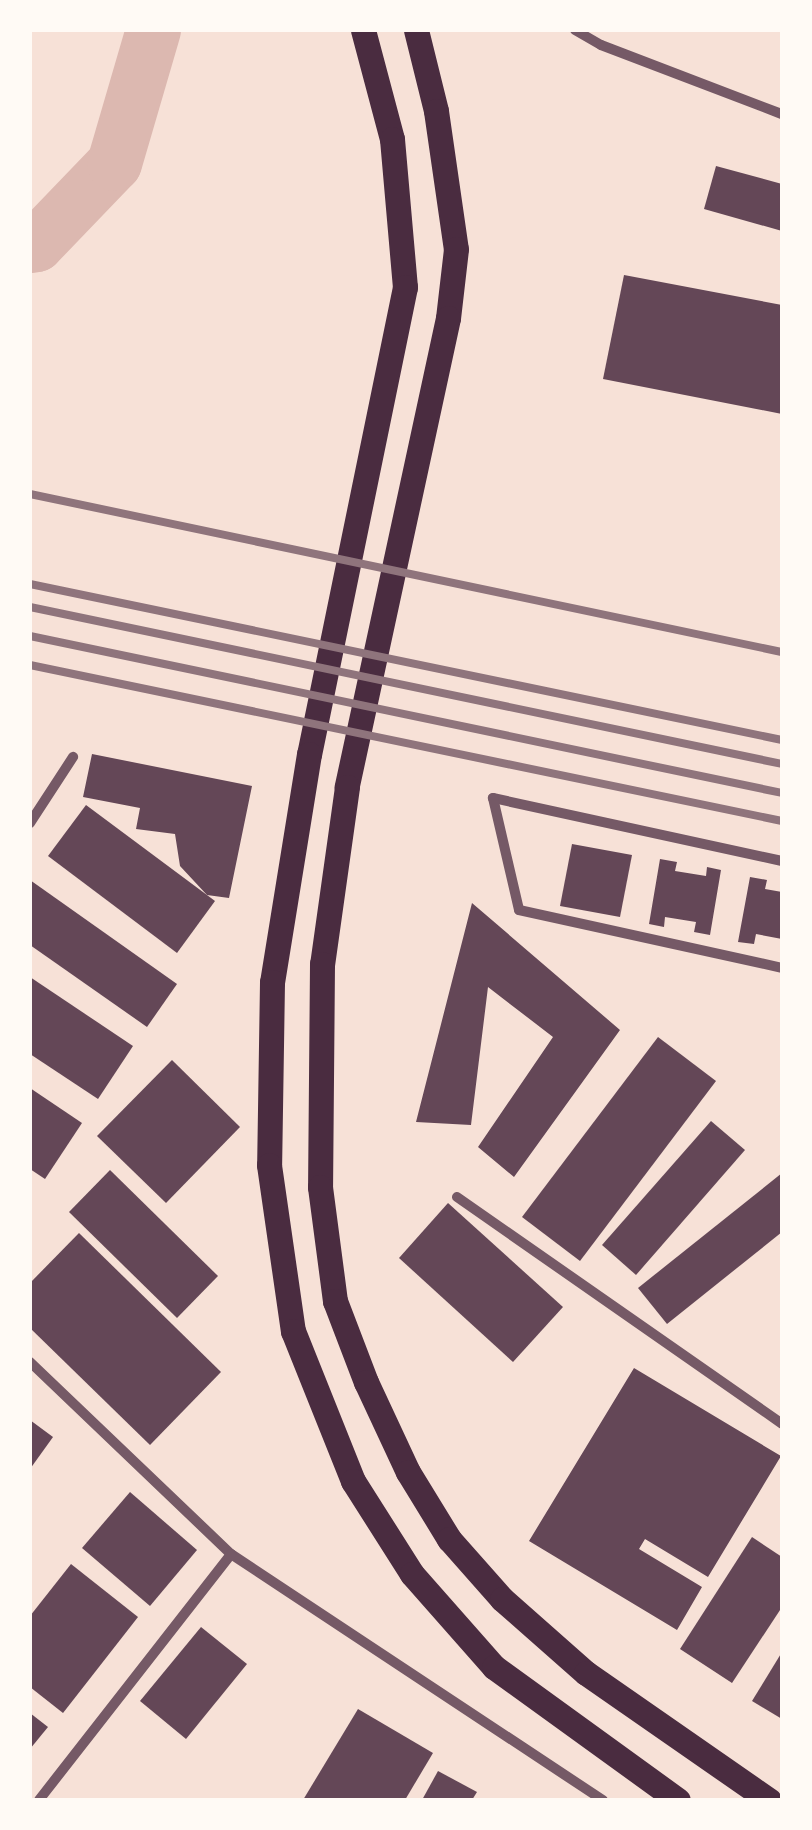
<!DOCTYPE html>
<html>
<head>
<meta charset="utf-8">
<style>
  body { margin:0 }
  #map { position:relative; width:812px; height:1830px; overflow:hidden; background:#f7e1d7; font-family:"Zilla Slab",serif }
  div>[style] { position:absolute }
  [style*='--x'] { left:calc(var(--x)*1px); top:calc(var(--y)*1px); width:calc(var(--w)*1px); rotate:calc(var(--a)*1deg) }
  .river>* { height:55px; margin:-27.5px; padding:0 27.5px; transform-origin:27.5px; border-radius:27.5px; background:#dcb8b0 }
  .building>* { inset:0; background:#644757 }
  .minor>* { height:10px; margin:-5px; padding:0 5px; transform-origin:5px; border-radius:5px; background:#755966 }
  .primary>* { height:25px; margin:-12.5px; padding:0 12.5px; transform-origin:12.5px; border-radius:12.5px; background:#4a2c40 }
  .rail>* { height:8px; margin:-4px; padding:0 4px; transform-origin:4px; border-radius:4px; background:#8f747c }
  span { translate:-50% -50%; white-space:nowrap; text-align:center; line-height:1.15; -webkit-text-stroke:10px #fffaf5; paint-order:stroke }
  .frame { position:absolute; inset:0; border:32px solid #fffaf5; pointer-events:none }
</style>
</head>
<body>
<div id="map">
  <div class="river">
    <div style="--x:30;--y:245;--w:6;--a:-9"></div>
    <div style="--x:36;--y:244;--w:112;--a:-46.1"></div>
    <div style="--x:114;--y:163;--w:139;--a:-73.7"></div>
  </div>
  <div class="building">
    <div style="clip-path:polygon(716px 166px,782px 184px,782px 231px,704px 209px)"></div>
    <div style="clip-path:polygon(624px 275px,782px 305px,782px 414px,603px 379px)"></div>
    <div style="clip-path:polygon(92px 754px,252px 786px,229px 898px,207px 895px,180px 866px,175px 834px,136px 829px,140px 808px,83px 797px)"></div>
    <div style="clip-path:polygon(86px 805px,215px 901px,177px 953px,48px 856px)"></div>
    <div style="clip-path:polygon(572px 844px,632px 855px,620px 917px,560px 906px)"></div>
    <div style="clip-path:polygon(660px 859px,677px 862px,675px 871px,706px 876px,707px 867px,721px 870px,710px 935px,694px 932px,696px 922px,665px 917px,664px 927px,649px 924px)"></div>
    <div style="clip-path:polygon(750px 877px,767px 880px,765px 889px,782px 892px,782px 939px,756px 934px,754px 944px,738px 942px)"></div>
    <div style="clip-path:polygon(30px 880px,177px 984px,147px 1027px,30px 945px)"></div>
    <div style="clip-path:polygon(472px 903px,620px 1030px,514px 1177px,478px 1147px,553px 1037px,488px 987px,471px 1125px,416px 1122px)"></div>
    <div style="clip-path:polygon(30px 977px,133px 1046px,98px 1099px,30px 1054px)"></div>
    <div style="clip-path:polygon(658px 1037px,716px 1081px,580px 1261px,522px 1217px)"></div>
    <div style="clip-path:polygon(172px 1060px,240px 1127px,166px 1203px,97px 1136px)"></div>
    <div style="clip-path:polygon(30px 1088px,82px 1123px,45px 1179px,30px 1169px)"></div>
    <div style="clip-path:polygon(711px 1121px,745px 1150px,636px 1275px,602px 1245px)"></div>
    <div style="clip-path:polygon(110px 1170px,218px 1276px,177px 1318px,69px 1212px)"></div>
    <div style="clip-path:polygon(782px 1173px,782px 1232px,667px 1324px,638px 1288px)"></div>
    <div style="clip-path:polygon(448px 1203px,563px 1307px,513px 1362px,399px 1258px)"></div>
    <div style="clip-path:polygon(79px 1233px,221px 1372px,150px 1445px,30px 1328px,30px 1283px)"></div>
    <div style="clip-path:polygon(634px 1368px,781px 1456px,708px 1577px,645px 1539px,639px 1549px,702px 1587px,677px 1630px,529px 1541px)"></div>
    <div style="clip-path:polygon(30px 1420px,53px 1437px,30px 1469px)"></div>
    <div style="clip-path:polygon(130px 1492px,197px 1550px,150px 1606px,82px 1548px)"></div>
    <div style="clip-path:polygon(752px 1537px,782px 1557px,782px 1607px,732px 1683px,680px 1649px)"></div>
    <div style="clip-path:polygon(71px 1564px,138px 1617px,63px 1713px,30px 1687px,30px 1616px)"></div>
    <div style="clip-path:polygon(201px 1627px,247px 1664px,186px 1739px,140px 1701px)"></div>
    <div style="clip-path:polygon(782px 1652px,782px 1719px,752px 1701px)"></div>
    <div style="clip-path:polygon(358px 1709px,433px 1753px,405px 1800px,303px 1800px)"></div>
    <div style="clip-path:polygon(30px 1713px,48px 1727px,30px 1749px)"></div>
    <div style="clip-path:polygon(438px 1771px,477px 1792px,472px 1800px,422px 1800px)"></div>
  </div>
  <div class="minor">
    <div style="--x:575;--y:30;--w:30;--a:30"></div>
    <div style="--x:601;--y:45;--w:194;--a:20.9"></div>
    <div style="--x:30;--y:823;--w:79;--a:-56.9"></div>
    <div style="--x:782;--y:861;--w:296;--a:-167.7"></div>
    <div style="--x:493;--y:798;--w:115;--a:76.9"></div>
    <div style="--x:519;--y:910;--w:269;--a:12.4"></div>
    <div style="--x:457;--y:1197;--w:396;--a:34.9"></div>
    <div style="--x:30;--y:1362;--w:278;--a:43.7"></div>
    <div style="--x:231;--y:1554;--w:446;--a:33.5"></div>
    <div style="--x:39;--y:1800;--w:312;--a:-52"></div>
  </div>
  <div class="primary">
    <div style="--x:363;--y:30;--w:113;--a:75.1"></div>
    <div style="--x:392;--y:139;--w:149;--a:85"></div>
    <div style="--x:405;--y:287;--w:477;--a:101.6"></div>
    <div style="--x:309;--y:754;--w:231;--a:99.2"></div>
    <div style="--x:272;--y:982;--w:183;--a:90.9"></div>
    <div style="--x:269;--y:1165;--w:168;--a:81.8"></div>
    <div style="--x:293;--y:1331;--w:162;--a:68.2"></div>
    <div style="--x:353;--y:1481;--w:110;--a:57.6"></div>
    <div style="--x:412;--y:1574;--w:124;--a:48.6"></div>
    <div style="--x:494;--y:1667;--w:227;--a:35.9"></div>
    <div style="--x:416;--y:30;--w:83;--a:76.1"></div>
    <div style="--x:436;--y:111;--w:139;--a:81.8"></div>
    <div style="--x:456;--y:249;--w:69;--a:96.6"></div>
    <div style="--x:448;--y:318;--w:480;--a:102.2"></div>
    <div style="--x:347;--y:787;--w:179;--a:98"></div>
    <div style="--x:322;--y:964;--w:223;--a:90.5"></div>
    <div style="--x:320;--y:1187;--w:115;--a:82.5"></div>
    <div style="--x:335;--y:1301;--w:87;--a:69.1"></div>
    <div style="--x:366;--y:1382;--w:99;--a:65"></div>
    <div style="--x:408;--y:1472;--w:79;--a:58.5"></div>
    <div style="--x:449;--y:1539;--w:80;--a:48.5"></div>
    <div style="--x:502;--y:1599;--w:112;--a:41.4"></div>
    <div style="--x:586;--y:1673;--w:223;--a:34.8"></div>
  </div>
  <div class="rail">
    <div style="--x:30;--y:494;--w:768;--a:11.87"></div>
    <div style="--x:30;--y:584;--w:768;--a:11.72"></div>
    <div style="--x:30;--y:607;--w:768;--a:11.79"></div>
    <div style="--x:30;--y:636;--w:768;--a:11.79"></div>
    <div style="--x:30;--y:665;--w:768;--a:11.72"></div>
  </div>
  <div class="frame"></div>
</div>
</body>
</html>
